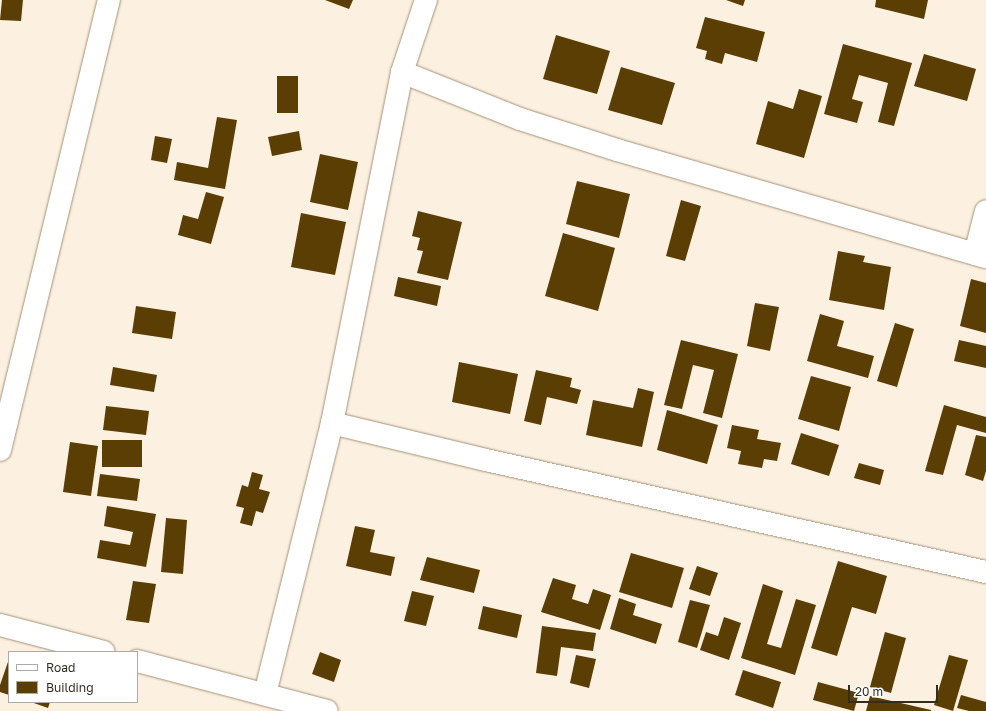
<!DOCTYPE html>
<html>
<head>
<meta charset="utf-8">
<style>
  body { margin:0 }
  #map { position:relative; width:986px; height:711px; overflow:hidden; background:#fcf0e0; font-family:"Golos Text",sans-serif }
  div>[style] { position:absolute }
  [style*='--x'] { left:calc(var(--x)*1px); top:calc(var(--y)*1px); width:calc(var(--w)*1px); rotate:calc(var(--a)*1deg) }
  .building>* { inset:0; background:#5b3e04 }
  .roads { filter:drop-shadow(0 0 1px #a49379) drop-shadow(0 0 1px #a49379) }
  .minor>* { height:22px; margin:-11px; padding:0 11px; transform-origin:11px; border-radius:11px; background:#fff }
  span { translate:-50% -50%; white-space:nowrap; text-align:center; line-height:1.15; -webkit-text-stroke:4px #fff; paint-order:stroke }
  .legend { position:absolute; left:8px; top:651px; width:130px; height:52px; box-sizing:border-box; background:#fff; border:1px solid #adaba6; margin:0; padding:5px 7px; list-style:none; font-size:12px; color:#332c21 }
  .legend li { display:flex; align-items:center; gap:8px; height:20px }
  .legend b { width:20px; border:1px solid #adaba6 }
  .scale { position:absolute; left:848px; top:685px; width:90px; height:18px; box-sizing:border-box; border:2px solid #332c21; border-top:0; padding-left:5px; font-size:12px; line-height:14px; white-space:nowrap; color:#332c21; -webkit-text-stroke:3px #fff; paint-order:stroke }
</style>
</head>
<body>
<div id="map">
  <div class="building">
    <div style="clip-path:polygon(2px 0,23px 0,21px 21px,0 20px)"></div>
    <div style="clip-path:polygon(325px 0,353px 0,349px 9px)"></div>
    <div style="clip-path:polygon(726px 0,745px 0,743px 6px)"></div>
    <div style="clip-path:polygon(876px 0,928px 0,924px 19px,875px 7px)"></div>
    <div style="clip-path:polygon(705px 17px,765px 32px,757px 62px,725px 53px,722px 64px,705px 59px,707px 51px,696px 48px)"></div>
    <div style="clip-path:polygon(556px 35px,610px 51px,597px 94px,543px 79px)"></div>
    <div style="clip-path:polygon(843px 44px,912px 63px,894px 126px,878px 122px,888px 83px,859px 75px,852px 99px,863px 102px,857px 123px,824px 114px)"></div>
    <div style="clip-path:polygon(924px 54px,976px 69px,967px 101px,914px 86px)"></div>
    <div style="clip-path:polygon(621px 67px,675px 83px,662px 125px,608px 110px)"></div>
    <div style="clip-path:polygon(277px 76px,298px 76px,298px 113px,277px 113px)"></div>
    <div style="clip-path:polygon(799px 89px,822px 96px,804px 158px,756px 144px,768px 101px,793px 109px)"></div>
    <div style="clip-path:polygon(217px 117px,237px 120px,225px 189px,174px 180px,177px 162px,208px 168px)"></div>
    <div style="clip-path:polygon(299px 131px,302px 150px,272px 156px,268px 137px)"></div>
    <div style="clip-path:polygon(155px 136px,172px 139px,167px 163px,151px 160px)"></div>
    <div style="clip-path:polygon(320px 154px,358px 162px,348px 210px,310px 202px)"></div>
    <div style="clip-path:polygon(577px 181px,630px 194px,619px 238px,566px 224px)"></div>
    <div style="clip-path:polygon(206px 192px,224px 197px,211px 244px,178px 235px,183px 215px,198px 219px)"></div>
    <div style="clip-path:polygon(681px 200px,701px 206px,685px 261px,666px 256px)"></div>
    <div style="clip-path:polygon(418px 211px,462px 222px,448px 280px,417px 273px,423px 251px,417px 250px,420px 238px,412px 236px)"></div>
    <div style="clip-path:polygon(301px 213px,346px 222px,335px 275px,291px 267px)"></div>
    <div style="clip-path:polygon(563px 233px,615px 248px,598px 311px,545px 296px)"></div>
    <div style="clip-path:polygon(838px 251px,865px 256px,863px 262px,891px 267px,884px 310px,829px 300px)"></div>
    <div style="clip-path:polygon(398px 277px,441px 286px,437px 306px,394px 296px)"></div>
    <div style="clip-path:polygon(971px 279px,986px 283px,986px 333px,960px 326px)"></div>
    <div style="clip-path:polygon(755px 303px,779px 307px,770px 351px,747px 346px)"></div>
    <div style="clip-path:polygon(136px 306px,176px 312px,172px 339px,132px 333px)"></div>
    <div style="clip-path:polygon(820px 314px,844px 321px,837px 346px,874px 356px,868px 378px,807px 361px)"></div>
    <div style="clip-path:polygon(895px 323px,914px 329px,897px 387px,877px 381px)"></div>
    <div style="clip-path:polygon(681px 340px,738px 354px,722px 418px,703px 413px,714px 370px,693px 365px,682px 409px,664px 405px)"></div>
    <div style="clip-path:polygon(959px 340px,986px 346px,986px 368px,954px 361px)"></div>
    <div style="clip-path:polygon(459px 362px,518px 374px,510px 414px,452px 402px)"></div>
    <div style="clip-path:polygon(113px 367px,157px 375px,154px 392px,110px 385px)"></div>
    <div style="clip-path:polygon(536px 370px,572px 378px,570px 387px,581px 390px,577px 404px,547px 397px,541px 425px,524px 421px)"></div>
    <div style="clip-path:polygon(811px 376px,851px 387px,839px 431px,798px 419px)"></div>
    <div style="clip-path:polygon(638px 388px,654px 392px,642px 447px,586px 435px,593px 400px,633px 408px)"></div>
    <div style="clip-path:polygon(944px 405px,986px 417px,986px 433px,957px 425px,943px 475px,925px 471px)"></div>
    <div style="clip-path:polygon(106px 406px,149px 411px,146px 435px,103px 430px)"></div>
    <div style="clip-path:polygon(667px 410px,718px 425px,707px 464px,657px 450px)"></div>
    <div style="clip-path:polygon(732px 425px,759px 430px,757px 439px,781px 443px,777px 461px,764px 459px,762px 468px,738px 464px,741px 451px,727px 448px)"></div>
    <div style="clip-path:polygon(801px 433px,839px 445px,829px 476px,791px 464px)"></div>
    <div style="clip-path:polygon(976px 435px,986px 437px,986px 471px,983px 481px,965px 475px)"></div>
    <div style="clip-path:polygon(102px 440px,142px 440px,142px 467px,102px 467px)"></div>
    <div style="clip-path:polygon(70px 442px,98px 446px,91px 496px,63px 492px)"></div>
    <div style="clip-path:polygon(859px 463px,884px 470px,880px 485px,854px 478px)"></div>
    <div style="clip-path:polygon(252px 472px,263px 475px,259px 489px,270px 492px,263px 513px,256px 511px,252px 526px,240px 523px,244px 508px,236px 506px,242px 485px,248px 487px)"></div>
    <div style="clip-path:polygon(100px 474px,140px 479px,137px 501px,97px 496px)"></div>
    <div style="clip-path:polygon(107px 506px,156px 514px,146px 567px,97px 558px,100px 540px,130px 545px,133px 532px,104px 526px)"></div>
    <div style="clip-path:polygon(166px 518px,187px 520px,183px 574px,161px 572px)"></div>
    <div style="clip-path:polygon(355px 526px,375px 530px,370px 552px,395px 557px,391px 576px,346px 566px)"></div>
    <div style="clip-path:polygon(631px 553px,684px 568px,672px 608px,619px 592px)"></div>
    <div style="clip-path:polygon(427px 557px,480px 570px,474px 593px,420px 580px)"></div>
    <div style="clip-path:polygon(838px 561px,887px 576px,876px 614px,852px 607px,837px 656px,811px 648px)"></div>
    <div style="clip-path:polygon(697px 566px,718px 573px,710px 596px,689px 589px)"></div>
    <div style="clip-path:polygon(553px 578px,576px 585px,572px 599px,588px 604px,593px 589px,611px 595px,600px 630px,541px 612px)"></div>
    <div style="clip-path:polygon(133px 581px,156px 584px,149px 623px,126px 620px)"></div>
    <div style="clip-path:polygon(763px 584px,783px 591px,767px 644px,781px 648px,796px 599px,816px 605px,795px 675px,741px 658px)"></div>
    <div style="clip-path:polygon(412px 591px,434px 596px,426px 626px,404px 621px)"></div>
    <div style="clip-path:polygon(619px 598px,636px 604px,633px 615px,662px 624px,656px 644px,610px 629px)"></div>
    <div style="clip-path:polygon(690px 600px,710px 605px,697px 648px,678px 642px)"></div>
    <div style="clip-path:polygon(483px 606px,522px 615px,517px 638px,478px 629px)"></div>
    <div style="clip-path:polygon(724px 617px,741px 623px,729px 660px,700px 650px,706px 632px,718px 636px)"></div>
    <div style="clip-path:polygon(542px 626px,596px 633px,593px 651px,561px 647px,557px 676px,536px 673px)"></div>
    <div style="clip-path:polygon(885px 632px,906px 638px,891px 693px,870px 687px)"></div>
    <div style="clip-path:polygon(320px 652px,341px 660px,334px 682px,312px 674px)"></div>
    <div style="clip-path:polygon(576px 655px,596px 659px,589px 688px,570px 683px)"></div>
    <div style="clip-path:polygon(949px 655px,968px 660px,953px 711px,934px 705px)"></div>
    <div style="clip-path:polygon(9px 659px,9px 695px,0 692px,0 685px)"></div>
    <div style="clip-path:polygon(743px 670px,781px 682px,773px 708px,735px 695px)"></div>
    <div style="clip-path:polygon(818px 682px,859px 693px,854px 711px,813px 700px)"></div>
    <div style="clip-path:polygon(961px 695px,986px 702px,986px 711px,969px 711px,957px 708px)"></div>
    <div style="clip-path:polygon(870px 696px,931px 710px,931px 711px,866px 711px)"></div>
    <div style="clip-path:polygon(31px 702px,50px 702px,48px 708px)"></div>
  </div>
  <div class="roads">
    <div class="minor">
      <div style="--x:402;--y:72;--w:127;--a:21.7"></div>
      <div style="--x:520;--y:119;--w:102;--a:17.7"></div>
      <div style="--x:617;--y:150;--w:384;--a:16.2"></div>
      <div style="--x:975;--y:254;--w:44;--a:-75.7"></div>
      <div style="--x:332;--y:423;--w:158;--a:13.5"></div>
      <div style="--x:486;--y:460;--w:512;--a:12.63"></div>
      <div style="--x:0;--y:450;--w:463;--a:-76.4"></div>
      <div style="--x:0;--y:625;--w:107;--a:14.6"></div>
      <div style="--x:137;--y:661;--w:196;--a:14.7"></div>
      <div style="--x:265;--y:694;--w:279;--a:-76.1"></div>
      <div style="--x:332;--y:423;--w:358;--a:-78.7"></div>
      <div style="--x:402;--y:72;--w:76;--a:-71.6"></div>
    </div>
  </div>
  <ul class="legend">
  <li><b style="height:5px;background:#fff"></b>Road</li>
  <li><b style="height:11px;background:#5b3e04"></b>Building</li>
  </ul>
  <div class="scale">20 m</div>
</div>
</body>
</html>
